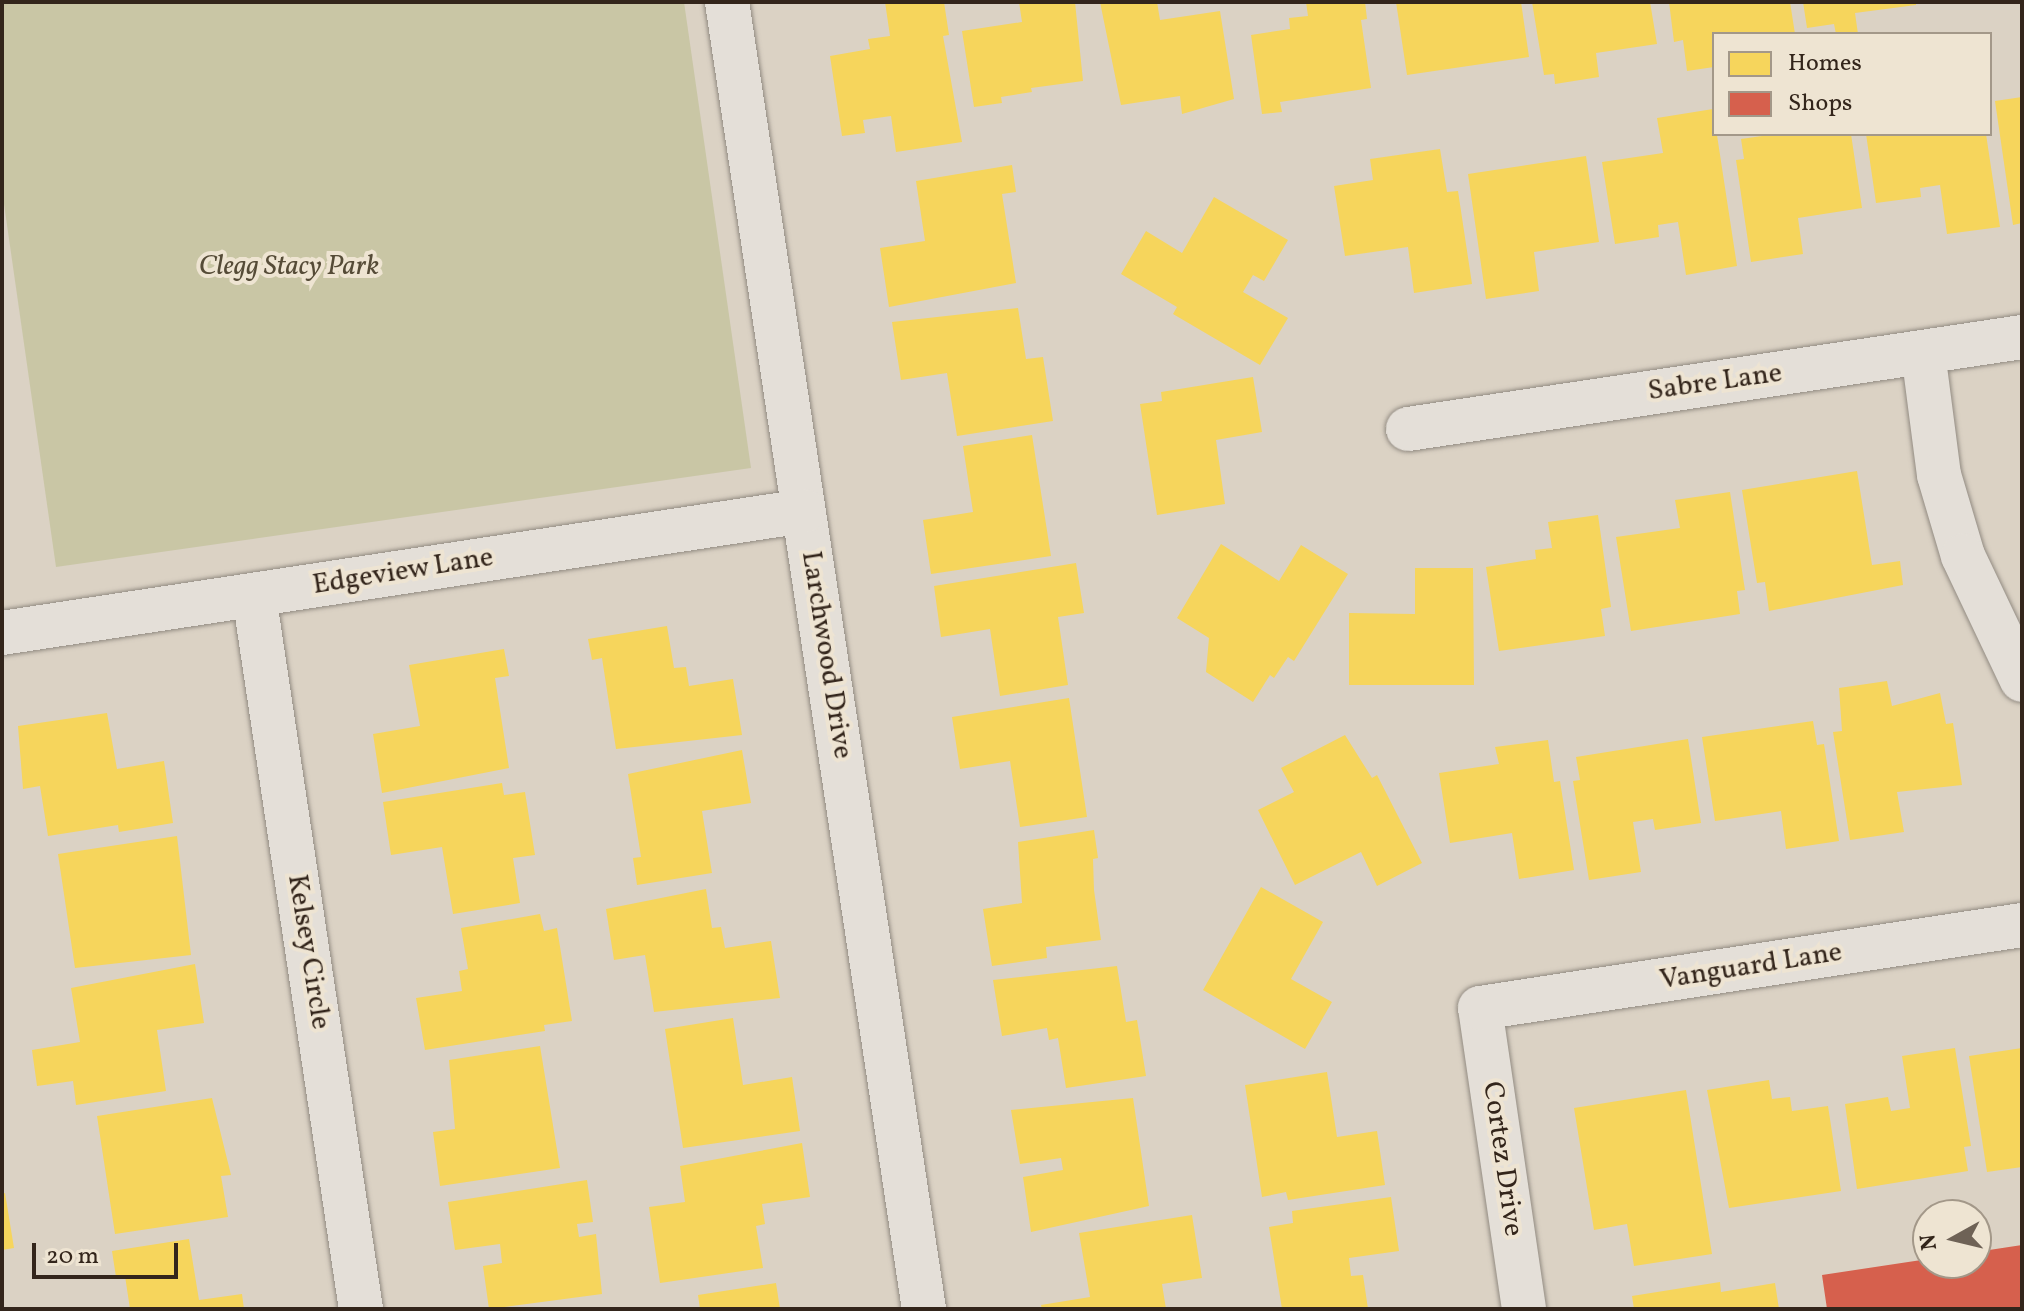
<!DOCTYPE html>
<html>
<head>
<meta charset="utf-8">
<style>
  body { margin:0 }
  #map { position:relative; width:2024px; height:1311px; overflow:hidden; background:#dbd2c4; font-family:Vollkorn,serif }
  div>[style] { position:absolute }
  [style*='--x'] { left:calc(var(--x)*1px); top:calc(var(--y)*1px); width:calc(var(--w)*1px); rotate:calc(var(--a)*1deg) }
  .green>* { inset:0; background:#c9c6a5 }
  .homes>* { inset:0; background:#f6d55c }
  .shops>* { inset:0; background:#d6604d }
  .roads { filter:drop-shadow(0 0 2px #928b82) drop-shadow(0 0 2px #928b82) }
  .minor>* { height:44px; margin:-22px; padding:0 22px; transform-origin:22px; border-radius:22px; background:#e4dfd8 }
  span { translate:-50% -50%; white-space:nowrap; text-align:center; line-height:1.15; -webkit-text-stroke:8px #eee4d2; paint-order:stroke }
  .park-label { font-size:28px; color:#554b37; font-style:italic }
  .street-label { font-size:28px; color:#33251b }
  .frame { position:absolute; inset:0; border:4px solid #33251b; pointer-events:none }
  .legend { position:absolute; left:1712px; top:32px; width:280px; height:104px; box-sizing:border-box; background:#eee4d2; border:2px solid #a39889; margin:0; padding:10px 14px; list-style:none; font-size:24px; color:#33251b }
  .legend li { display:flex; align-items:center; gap:16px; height:40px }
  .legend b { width:40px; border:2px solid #a39889 }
  .north { position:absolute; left:1912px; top:1199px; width:80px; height:80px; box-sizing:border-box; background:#eee4d2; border:2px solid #a39889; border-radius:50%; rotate:262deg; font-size:22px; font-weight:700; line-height:32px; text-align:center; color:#33251b }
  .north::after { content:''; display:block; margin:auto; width:28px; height:36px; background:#6e6256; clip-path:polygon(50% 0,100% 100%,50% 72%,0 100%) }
  .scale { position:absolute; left:32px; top:1243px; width:146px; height:36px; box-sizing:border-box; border:4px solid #33251b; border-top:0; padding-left:10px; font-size:24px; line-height:28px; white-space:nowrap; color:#33251b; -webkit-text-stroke:6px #eee4d2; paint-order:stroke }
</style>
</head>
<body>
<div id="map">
  <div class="green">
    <div style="clip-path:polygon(2px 2px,684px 2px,751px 468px,56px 567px,2px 190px)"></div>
  </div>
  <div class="homes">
    <div style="clip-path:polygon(885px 2px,944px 2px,949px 35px,943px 36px,962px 142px,896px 152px,891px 116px,863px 120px,865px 133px,842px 136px,830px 56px,870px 49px,868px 39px,890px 36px)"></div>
    <div style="clip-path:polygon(1019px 2px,1075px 2px,1083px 81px,1031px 88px,1032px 92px,1001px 97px,1002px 103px,974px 107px,962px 31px,1022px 22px)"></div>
    <div style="clip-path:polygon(1100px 2px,1157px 2px,1160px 20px,1220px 11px,1234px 99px,1182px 114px,1180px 96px,1121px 105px)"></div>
    <div style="clip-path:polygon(1306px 2px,1365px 2px,1367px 19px,1361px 20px,1371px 88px,1280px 102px,1282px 112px,1262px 114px,1251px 35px,1290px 29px,1289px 18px,1308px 16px)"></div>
    <div style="clip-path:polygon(1396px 2px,1521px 2px,1529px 57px,1407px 75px)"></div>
    <div style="clip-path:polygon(1532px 2px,1650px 2px,1657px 44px,1596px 53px,1599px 77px,1555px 84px,1554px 74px,1544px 75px)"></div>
    <div style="clip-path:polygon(1669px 2px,1790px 2px,1795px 34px,1714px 34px,1714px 67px,1687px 71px,1683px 40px,1674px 42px)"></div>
    <div style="clip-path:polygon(1803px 2px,1916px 2px,1916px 5px,1855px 13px,1858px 34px,1836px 34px,1834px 24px,1807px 28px)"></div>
    <div style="clip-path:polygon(2022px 97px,2022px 223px,2013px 225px,1995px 101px)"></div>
    <div style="clip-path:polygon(1713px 109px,1737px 266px,1686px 275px,1678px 222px,1658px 225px,1659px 237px,1615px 244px,1602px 162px,1663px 153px,1657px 118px)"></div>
    <div style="clip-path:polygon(1776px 134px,1851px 134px,1862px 208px,1798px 218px,1803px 254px,1751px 262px,1736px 160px,1744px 159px,1741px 139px)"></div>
    <div style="clip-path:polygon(1866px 134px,1986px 134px,2000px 227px,1947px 234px,1940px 185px,1920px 188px,1921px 197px,1876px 203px)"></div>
    <div style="clip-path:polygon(1440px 149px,1447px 192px,1458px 191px,1472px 284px,1414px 293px,1408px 247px,1345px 256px,1334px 186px,1373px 180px,1370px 159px)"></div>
    <div style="clip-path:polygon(1586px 156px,1599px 242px,1534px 252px,1539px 291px,1486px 299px,1468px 174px)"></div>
    <div style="clip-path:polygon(1012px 165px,1016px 192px,1002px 194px,1016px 283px,889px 307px,880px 248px,925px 241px,916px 181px)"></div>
    <div style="clip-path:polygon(1214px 197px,1288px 240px,1264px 281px,1253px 275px,1243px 292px,1288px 318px,1260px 365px,1173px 314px,1177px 307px,1121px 274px,1146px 231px,1182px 253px)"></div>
    <div style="clip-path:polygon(1018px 308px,1026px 359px,1043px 357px,1053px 421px,957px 436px,947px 373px,901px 380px,892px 322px)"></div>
    <div style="clip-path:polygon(1253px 377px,1262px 432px,1216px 440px,1225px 504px,1157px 515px,1140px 404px,1162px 401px,1161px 392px)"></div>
    <div style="clip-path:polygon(1032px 435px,1051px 556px,931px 574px,923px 520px,973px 512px,963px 446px)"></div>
    <div style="clip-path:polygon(1857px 471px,1872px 565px,1900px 561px,1903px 585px,1769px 611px,1765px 582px,1757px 583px,1742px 490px)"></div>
    <div style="clip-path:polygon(1730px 492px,1745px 590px,1737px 591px,1740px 614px,1631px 631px,1616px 537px,1680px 528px,1675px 500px)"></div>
    <div style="clip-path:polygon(1598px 515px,1611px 607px,1601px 609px,1605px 636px,1499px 651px,1486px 567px,1536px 559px,1535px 550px,1552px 548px,1548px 522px)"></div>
    <div style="clip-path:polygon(1221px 544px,1279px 581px,1301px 545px,1348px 574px,1294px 661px,1288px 657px,1274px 678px,1270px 675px,1253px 702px,1206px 672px,1209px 638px,1177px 618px)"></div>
    <div style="clip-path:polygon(1076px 563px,1084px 613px,1058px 617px,1068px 685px,1000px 696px,990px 629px,941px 637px,934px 586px)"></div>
    <div style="clip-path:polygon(1415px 568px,1473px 568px,1474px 685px,1349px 685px,1349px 613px,1415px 614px)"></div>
    <div style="clip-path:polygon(667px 626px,674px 668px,686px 667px,689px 686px,733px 679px,742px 735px,616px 749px,602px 658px,592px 660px,588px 639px)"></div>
    <div style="clip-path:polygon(504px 649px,509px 676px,495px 678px,509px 768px,382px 793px,373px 734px,420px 726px,409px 665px)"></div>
    <div style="clip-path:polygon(1887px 681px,1892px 706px,1940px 693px,1946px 724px,1953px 723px,1962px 785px,1897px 792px,1904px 832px,1850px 840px,1833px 732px,1842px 731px,1839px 688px)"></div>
    <div style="clip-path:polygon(1069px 698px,1087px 817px,1020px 827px,1010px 761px,960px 769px,952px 717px)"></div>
    <div style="clip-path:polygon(107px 713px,117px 769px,164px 761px,173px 823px,119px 832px,118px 825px,48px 836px,40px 786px,23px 789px,18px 726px)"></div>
    <div style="clip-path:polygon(1813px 721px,1817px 745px,1824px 744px,1839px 841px,1786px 849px,1781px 811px,1715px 821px,1702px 737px)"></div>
    <div style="clip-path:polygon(1345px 735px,1372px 778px,1377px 775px,1422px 863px,1377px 886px,1361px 852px,1295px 885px,1258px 810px,1294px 792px,1281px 768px)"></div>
    <div style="clip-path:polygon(1688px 739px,1701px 823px,1655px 830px,1653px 819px,1633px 822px,1641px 872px,1589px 880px,1573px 781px,1580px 780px,1576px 757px)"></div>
    <div style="clip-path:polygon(1548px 740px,1554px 782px,1560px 781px,1574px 870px,1519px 879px,1512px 833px,1450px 843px,1439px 773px,1499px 764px,1495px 747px)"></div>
    <div style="clip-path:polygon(742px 750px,751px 803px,702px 811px,712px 873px,637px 885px,633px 858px,641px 857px,628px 774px)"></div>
    <div style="clip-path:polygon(502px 783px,504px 795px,525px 792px,535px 855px,513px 858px,520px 903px,453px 914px,442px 847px,391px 855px,383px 802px)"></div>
    <div style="clip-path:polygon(1094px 830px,1098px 858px,1093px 859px,1094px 890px,1101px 940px,1046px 947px,1047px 958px,992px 966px,983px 909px,1022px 903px,1018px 842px)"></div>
    <div style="clip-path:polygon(177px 836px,191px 955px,75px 968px,58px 854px)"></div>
    <div style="clip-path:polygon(1261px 887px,1323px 922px,1291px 979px,1332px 1002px,1305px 1049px,1203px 990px)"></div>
    <div style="clip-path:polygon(706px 889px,712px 928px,721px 927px,725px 948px,771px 941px,780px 998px,654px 1012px,645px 955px,614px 960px,606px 909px)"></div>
    <div style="clip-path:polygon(540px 914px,544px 931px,557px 928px,572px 1021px,544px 1025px,545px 1031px,425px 1050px,416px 998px,462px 991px,459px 971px,468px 969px,461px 928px)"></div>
    <div style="clip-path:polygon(195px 964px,204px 1023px,157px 1030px,166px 1091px,76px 1105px,73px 1081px,37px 1086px,32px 1050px,80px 1042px,71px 988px)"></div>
    <div style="clip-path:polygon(1117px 966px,1126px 1022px,1137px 1020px,1146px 1076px,1066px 1088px,1058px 1038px,1049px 1040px,1047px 1028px,1002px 1036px,993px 980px)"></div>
    <div style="clip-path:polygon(733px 1018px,743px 1085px,792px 1077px,800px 1131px,683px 1148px,665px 1029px)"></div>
    <div style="clip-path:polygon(540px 1046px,560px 1168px,440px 1186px,433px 1132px,455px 1129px,449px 1060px)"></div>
    <div style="clip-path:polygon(1955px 1048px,1971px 1146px,1964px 1147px,1968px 1171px,1857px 1189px,1845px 1104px,1888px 1097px,1891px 1111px,1910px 1108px,1902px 1056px)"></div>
    <div style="clip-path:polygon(2022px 1048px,2022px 1167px,1987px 1172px,1969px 1056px)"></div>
    <div style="clip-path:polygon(1327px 1072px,1337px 1137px,1377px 1131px,1385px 1185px,1288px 1200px,1286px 1192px,1262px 1197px,1245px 1085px)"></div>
    <div style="clip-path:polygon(1769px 1080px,1772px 1099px,1790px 1097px,1792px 1111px,1828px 1106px,1841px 1191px,1729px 1208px,1707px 1090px)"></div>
    <div style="clip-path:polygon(1686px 1090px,1712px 1254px,1634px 1266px,1627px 1224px,1594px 1230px,1574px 1108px)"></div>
    <div style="clip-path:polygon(212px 1098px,231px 1175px,221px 1176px,228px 1217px,115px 1234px,97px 1116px)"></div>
    <div style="clip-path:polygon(1133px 1098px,1149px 1206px,1031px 1232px,1023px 1177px,1063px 1170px,1061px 1158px,1020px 1164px,1011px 1110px)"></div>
    <div style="clip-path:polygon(802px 1143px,810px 1197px,762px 1204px,765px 1224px,756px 1226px,763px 1268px,660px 1283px,649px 1207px,685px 1202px,680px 1166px)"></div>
    <div style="clip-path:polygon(587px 1180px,593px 1222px,577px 1224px,579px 1237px,596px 1234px,602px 1294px,489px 1309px,483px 1266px,502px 1263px,500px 1244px,455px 1250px,448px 1202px)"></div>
    <div style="clip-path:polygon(5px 1193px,14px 1248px,2px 1250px,2px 1194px)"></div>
    <div style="clip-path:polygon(1391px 1197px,1399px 1251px,1349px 1258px,1351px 1276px,1363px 1275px,1368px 1309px,1282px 1309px,1269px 1227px,1293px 1223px,1292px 1211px)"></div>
    <div style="clip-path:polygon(1192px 1215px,1202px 1278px,1162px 1284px,1166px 1309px,1042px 1309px,1041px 1305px,1090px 1297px,1079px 1233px)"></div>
    <div style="clip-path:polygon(189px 1239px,199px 1300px,242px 1294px,244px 1309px,130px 1309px,125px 1276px,116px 1277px,112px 1251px)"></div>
    <div style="clip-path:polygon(1720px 1282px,1721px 1292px,1775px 1283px,1779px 1309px,1634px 1309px,1632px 1296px)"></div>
    <div style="clip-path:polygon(776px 1283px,780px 1309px,700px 1309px,698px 1295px)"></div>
  </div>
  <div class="shops">
    <div style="clip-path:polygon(2022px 1245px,2022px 1309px,1827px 1309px,1822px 1275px,1928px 1259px,1976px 1263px,1976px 1252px)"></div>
  </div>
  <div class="roads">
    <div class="minor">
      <div style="--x:727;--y:2;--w:1322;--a:81.43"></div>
      <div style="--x:1923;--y:352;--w:124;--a:82.6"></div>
      <div style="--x:1939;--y:475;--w:84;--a:73.5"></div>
      <div style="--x:1963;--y:556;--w:137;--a:64.6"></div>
      <div style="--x:1408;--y:429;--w:621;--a:-8.52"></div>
      <div style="--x:254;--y:595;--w:722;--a:81.48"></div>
      <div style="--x:2;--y:633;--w:811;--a:-8.65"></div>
      <div style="--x:1524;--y:1309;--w:304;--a:-98.3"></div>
      <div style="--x:1480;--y:1008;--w:548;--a:-8.71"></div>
    </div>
  </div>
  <div class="park-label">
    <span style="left:289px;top:267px">Clegg Stacy Park</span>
  </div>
  <div class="street-label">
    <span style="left:1715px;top:383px;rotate:-8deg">Sabre Lane</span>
    <span style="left:403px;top:572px;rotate:-9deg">Edgeview Lane</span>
    <span style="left:826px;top:655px;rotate:81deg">Larchwood Drive</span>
    <span style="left:308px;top:952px;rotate:81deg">Kelsey Circle</span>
    <span style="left:1751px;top:967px;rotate:-9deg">Vanguard Lane</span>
    <span style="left:1502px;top:1159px;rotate:82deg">Cortez Drive</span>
  </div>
  <div class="frame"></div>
  <ul class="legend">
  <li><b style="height:22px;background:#f6d55c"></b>Homes</li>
  <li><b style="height:22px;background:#d6604d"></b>Shops</li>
  </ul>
  <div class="north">N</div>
  <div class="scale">20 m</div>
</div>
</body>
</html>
